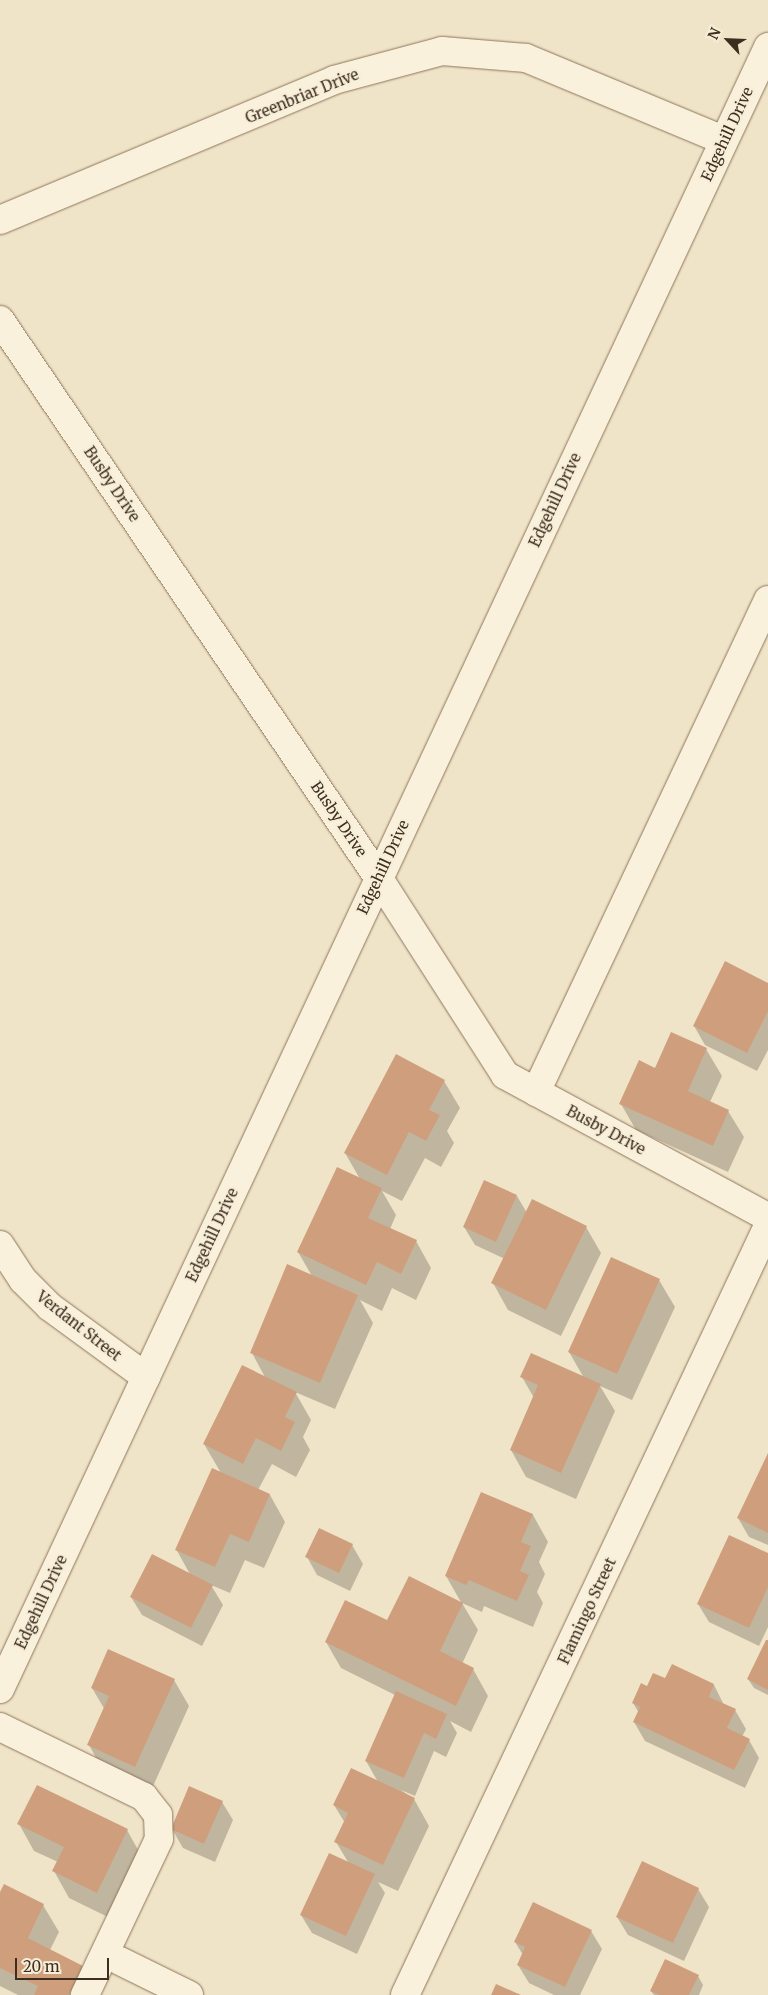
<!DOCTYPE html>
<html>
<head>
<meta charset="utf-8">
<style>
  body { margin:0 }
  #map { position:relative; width:768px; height:1995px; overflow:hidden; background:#f0e4c8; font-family:Merriweather,serif }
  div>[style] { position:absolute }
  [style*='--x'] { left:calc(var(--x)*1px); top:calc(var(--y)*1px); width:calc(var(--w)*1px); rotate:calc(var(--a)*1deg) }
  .shadow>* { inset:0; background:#0003 }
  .building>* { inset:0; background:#cf9f7d }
  .roads { filter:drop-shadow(0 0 1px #8d765c) drop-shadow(0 0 1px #8d765c) }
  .minor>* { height:28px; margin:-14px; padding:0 14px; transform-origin:14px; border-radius:14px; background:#faf1dc }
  span { translate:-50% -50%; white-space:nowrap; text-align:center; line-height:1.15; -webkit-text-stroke:4.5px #f7eed8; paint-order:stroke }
  .street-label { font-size:15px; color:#3d2e20 }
  .north { position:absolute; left:703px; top:15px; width:50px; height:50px; -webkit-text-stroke:4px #f7eed8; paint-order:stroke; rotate:295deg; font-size:14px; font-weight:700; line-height:20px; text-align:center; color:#3d2e20 }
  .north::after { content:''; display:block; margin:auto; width:18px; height:22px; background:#3d2e20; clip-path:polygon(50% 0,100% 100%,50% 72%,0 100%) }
  .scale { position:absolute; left:15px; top:1958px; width:94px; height:22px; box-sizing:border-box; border:2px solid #3d2e20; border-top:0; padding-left:6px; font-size:15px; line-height:18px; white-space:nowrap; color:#3d2e20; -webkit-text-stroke:4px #f7eed8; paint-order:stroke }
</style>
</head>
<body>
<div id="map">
  <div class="shadow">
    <div style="clip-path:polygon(768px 984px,768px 1050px,757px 1071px,705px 1045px,694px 1026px)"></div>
    <div style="clip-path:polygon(671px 1033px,706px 1049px,722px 1076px,710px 1102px,728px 1111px,744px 1137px,728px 1172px,636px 1130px,621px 1104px,655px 1069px)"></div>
    <div style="clip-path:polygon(444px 1081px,460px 1108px,447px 1131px,454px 1143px,441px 1167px,425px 1158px,402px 1201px,382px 1191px,396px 1215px,390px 1229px,416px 1241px,431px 1268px,416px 1300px,392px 1288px,382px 1311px,360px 1300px,373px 1323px,335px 1409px,295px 1392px,311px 1420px,303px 1437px,310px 1450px,296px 1477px,272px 1464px,258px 1490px,270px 1495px,285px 1522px,264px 1568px,245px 1560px,230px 1593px,211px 1585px,223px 1605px,202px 1646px,142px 1615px,131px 1597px,191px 1576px,176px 1549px,221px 1473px,204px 1444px,266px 1379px,252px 1353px,312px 1276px,298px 1252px,360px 1179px,345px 1153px)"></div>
    <div style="clip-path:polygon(517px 1196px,527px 1213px,586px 1227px,601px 1253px,561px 1336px,508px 1310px,493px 1283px,505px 1259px,475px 1245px,464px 1227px)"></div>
    <div style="clip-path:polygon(612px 1259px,659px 1280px,675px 1307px,632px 1400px,600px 1386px,615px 1411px,576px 1499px,526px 1477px,511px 1450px,534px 1398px,522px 1377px,584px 1378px,569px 1352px)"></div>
    <div style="clip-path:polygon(768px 1456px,768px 1545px,749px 1537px,738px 1518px)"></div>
    <div style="clip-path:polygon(482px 1493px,533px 1515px,548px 1542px,539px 1562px,545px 1574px,537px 1592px,543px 1603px,533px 1627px,484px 1606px,482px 1612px,462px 1603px,478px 1630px,462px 1664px,473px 1669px,488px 1696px,471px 1732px,450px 1721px,457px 1733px,446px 1757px,434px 1751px,415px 1796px,401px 1790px,414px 1799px,429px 1826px,398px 1891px,378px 1882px,385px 1893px,357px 1954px,312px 1933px,301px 1915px,348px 1862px,336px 1842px,345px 1823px,334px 1805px,378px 1782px,366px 1761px,395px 1695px,341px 1668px,326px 1642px,462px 1604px,446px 1576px)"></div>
    <div style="clip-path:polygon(352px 1545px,363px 1564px,350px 1591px,317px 1575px,307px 1557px)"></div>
    <div style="clip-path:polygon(768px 1554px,768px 1627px,759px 1646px,709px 1622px,698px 1604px)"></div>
    <div style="clip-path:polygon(768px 1642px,768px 1695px,754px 1688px,748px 1679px)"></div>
    <div style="clip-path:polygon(174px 1680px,189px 1706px,150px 1793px,104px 1772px,89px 1745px,105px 1710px,92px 1688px)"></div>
    <div style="clip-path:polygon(665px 1680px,714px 1685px,724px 1705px,735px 1710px,746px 1729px,742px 1737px,749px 1740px,759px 1758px,745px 1788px,645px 1741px,634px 1722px,639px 1713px,633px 1703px,648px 1688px)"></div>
    <div style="clip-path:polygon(222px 1802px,233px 1820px,215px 1862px,183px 1848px,172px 1829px)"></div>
    <div style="clip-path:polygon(19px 1824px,127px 1830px,142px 1857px,112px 1919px,69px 1898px,54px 1871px,58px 1862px,34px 1851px)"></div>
    <div style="clip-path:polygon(698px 1889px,709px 1907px,684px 1961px,628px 1935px,617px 1917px)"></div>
    <div style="clip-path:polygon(0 1895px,43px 1905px,59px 1932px,50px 1950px,82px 1967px,97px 1995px,18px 1995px,0 1986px)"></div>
    <div style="clip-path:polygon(591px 1931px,602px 1949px,580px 1995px,554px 1995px,529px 1983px,518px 1965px,523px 1955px,515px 1942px)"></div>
    <div style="clip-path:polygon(698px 1976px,703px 1985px,699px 1995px,654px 1995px,651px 1991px)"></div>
  </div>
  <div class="building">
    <div style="clip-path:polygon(725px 961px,768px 983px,768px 1011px,747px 1053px,693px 1026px)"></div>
    <div style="clip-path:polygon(671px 1032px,707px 1048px,688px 1091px,729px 1110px,713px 1146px,619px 1104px,639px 1060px,655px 1068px)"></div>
    <div style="clip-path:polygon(396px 1054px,445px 1080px,429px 1110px,440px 1115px,426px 1141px,409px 1132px,387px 1175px,344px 1153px)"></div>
    <div style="clip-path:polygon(337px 1167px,382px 1188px,368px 1218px,417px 1240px,401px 1274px,377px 1262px,366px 1285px,297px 1252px)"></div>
    <div style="clip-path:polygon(484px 1180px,517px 1195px,496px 1242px,463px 1227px)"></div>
    <div style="clip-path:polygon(532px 1199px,587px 1226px,546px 1310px,491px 1283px)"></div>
    <div style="clip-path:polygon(611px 1257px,660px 1279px,617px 1374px,568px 1352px)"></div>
    <div style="clip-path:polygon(287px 1264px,358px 1295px,320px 1383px,250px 1353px)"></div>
    <div style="clip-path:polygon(531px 1353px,601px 1384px,561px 1473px,510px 1450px,538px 1385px,520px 1377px)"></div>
    <div style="clip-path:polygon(242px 1365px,297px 1392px,285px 1417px,295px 1422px,281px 1451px,256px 1438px,243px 1464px,203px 1444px)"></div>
    <div style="clip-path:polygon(768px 1453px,768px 1533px,737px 1518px)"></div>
    <div style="clip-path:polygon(212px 1468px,270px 1494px,249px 1542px,230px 1534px,215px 1567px,175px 1550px)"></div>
    <div style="clip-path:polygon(481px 1492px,533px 1514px,521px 1542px,531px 1546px,520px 1571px,529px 1575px,517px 1601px,469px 1580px,466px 1585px,445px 1576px)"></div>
    <div style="clip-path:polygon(319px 1528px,353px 1544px,339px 1573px,305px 1557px)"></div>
    <div style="clip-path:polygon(729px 1535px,768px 1553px,768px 1587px,749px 1628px,697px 1604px)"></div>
    <div style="clip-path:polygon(152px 1554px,213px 1585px,191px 1628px,130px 1597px)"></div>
    <div style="clip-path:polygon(409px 1576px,463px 1603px,440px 1651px,474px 1668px,456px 1706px,325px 1642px,345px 1600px,387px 1620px)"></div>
    <div style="clip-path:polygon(766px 1640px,768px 1640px,768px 1690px,747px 1679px)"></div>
    <div style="clip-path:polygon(108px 1649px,175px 1679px,135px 1767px,87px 1745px,109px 1696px,91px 1688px)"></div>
    <div style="clip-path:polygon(672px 1664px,714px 1684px,709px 1697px,736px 1709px,727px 1728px,750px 1739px,734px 1770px,633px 1722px,640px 1707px,632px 1703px,641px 1683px,647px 1686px,653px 1673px,665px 1678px)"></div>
    <div style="clip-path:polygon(396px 1691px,447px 1714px,436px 1739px,424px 1733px,404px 1778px,365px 1761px)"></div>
    <div style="clip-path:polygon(351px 1768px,415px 1798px,383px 1865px,334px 1842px,348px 1813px,333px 1805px)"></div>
    <div style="clip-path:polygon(37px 1785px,128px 1829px,97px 1893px,52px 1871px,64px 1847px,17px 1824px)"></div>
    <div style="clip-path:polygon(189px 1786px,223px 1801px,204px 1844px,171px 1829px)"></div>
    <div style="clip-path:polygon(329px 1853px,375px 1874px,346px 1936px,300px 1915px)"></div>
    <div style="clip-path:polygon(642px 1861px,699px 1888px,673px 1943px,616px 1917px)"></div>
    <div style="clip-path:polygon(4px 1884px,44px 1904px,28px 1938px,83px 1966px,68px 1995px,34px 1995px,38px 1986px,0 1968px,0 1892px)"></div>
    <div style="clip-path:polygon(533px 1902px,592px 1930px,565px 1987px,517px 1965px,525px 1947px,514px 1942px)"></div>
    <div style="clip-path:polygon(665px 1959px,699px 1975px,689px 1995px,659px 1995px,650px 1991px)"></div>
    <div style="clip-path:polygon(496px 1984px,521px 1995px,491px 1995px)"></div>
  </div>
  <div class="roads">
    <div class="minor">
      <div style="--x:0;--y:220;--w:362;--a:-22.7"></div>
      <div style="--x:334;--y:80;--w:112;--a:-15"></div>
      <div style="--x:442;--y:51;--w:84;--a:4.8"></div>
      <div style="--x:526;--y:58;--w:213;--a:22.6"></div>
      <div style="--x:0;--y:320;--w:673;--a:55.84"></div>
      <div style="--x:378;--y:877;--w:235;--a:57.3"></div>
      <div style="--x:505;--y:1075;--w:299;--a:28.4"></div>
      <div style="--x:536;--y:1092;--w:544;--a:-64.75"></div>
      <div style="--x:0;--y:1245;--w:42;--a:56.7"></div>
      <div style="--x:23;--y:1280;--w:38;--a:45"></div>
      <div style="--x:50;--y:1307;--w:119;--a:36.1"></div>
      <div style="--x:0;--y:1689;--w:1813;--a:-64.93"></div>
      <div style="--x:0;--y:1727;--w:160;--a:25.9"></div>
      <div style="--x:144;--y:1797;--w:23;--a:52"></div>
      <div style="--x:158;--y:1815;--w:24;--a:88"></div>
      <div style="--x:159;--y:1839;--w:173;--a:115.4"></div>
      <div style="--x:120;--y:1961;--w:77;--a:26.2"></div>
      <div style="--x:405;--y:1995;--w:850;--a:-64.73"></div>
    </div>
  </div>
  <div class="street-label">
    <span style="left:302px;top:96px;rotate:-22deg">Greenbriar Drive</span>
    <span style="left:727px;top:134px;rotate:-65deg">Edgehill Drive</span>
    <span style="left:112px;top:484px;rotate:56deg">Busby Drive</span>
    <span style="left:555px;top:500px;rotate:-65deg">Edgehill Drive</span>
    <span style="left:339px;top:819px;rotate:56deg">Busby Drive</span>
    <span style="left:383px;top:867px;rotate:-65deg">Edgehill Drive</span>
    <span style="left:606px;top:1130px;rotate:28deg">Busby Drive</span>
    <span style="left:212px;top:1235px;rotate:-65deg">Edgehill Drive</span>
    <span style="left:79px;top:1326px;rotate:38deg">Verdant Street</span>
    <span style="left:41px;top:1602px;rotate:-65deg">Edgehill Drive</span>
    <span style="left:587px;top:1611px;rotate:-65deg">Flamingo Street</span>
  </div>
  <div class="north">N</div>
  <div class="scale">20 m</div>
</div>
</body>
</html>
